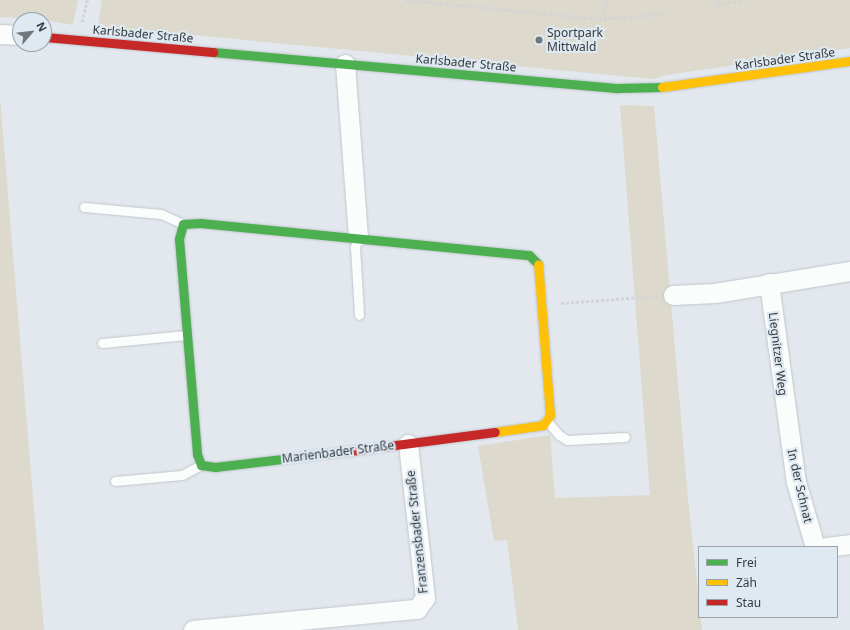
<!DOCTYPE html>
<html>
<head>
<meta charset="utf-8">
<style>
  body { margin:0 }
  #map { position:relative; width:850px; height:630px; overflow:hidden; background:#e2e8ee; font-family:"Noto Sans",sans-serif }
  div>[style] { position:absolute }
  [style*='--x'] { left:calc(var(--x)*1px); top:calc(var(--y)*1px); width:calc(var(--w)*1px); rotate:calc(var(--a)*1deg) }
  .green>* { inset:0; background:#dddacd }
  .path>* { height:2.5px; margin-top:-1.25px; transform-origin:0; background:repeating-linear-gradient(90deg,#d3d4d6 0 3px,transparent 0 5px) }
  .roads { filter:drop-shadow(0 0 1px #c1c6cb) drop-shadow(0 0 1px #c1c6cb) }
  .lane>* { height:9px; margin:-4.5px; padding:0 4.5px; transform-origin:4.5px; border-radius:4.5px; background:#fbfcfc }
  .street>* { height:19px; margin:-9.5px; padding:0 9.5px; transform-origin:9.5px; border-radius:9.5px; background:#fbfcfc }
  .fast>* { height:9px; margin:-4.5px; padding:0 4.5px; transform-origin:4.5px; border-radius:4.5px; background:#4caf50 }
  .slow>* { height:9px; margin:-4.5px; padding:0 4.5px; transform-origin:4.5px; border-radius:4.5px; background:#ffc107 }
  .jam>* { height:9px; margin:-4.5px; padding:0 4.5px; transform-origin:4.5px; border-radius:4.5px; background:#c62828 }
  .dots>* { width:11px; height:11px; translate:-50% -50%; box-sizing:border-box; border:2px solid #dee9f2; border-radius:50% }
  span { translate:-50% -50%; white-space:nowrap; text-align:center; line-height:1.15; -webkit-text-stroke:4px #dee9f2; paint-order:stroke }
  .poi-label { font-size:12px; color:#353a3d }
  .left { translate:0 -50%; text-align:left }
  .street-label { font-size:12px; color:#353a3d }
  .legend { position:absolute; left:698px; top:546px; width:140px; height:72px; box-sizing:border-box; background:#dee9f2; border:1px solid #9aa3aa; margin:0; padding:5px 7px; list-style:none; font-size:12px; color:#353a3d }
  .legend li { display:flex; align-items:center; gap:8px; height:20px }
  .legend b { width:20px; border:1px solid #9aa3aa }
  .north { position:absolute; left:12px; top:12px; width:40px; height:40px; box-sizing:border-box; background:#dee9f2; border:1px solid #9aa3aa; border-radius:50%; rotate:62deg; font-size:11px; font-weight:700; line-height:16px; text-align:center; color:#353a3d }
  .north::after { content:''; display:block; margin:auto; width:14px; height:18px; background:#72777b; clip-path:polygon(50% 0,100% 100%,50% 72%,0 100%) }
</style>
</head>
<body>
<div id="map">
  <div class="green">
    <div style="clip-path:polygon(0 0,78px 0,73px 25px,44px 20px,0 17px)"></div>
    <div style="clip-path:polygon(102px 0,850px 0,850px 48px,667px 75px,653px 79px,98px 26px)"></div>
    <div style="clip-path:polygon(0 98px,44px 630px,0 630px)"></div>
    <div style="clip-path:polygon(620px 105px,654px 106px,688px 499px,702px 630px,518px 630px,507px 540px,494px 541px,478px 446px,550px 435px,555px 498px,650px 495px)"></div>
  </div>
  <div class="path">
    <div style="--x:405;--y:0;--w:200;--a:5.5"></div>
    <div style="--x:604;--y:19;--w:58;--a:-4.9"></div>
    <div style="--x:717;--y:0;--w:4;--a:76"></div>
    <div style="--x:718;--y:4;--w:24;--a:-9"></div>
    <div style="--x:604;--y:19;--w:19;--a:-84"></div>
    <div style="--x:82;--y:22;--w:23;--a:-77"></div>
    <div style="--x:561;--y:303;--w:97;--a:-4.1"></div>
  </div>
  <div class="roads">
    <div class="lane">
      <div style="--x:84;--y:207;--w:77;--a:5.2"></div>
      <div style="--x:161;--y:214;--w:24;--a:24"></div>
      <div style="--x:358;--y:239;--w:9;--a:111"></div>
      <div style="--x:355;--y:247;--w:68;--a:86.6"></div>
      <div style="--x:102;--y:343;--w:85;--a:-5.4"></div>
      <div style="--x:546;--y:420;--w:20;--a:49"></div>
      <div style="--x:559;--y:435;--w:9;--a:32"></div>
      <div style="--x:567;--y:440;--w:58;--a:-3"></div>
      <div style="--x:115;--y:481;--w:67;--a:-5.1"></div>
      <div style="--x:182;--y:475;--w:21;--a:-28"></div>
    </div>
    <div class="street">
      <div style="--x:0;--y:34;--w:20;--a:3"></div>
      <div style="--x:345;--y:64;--w:172;--a:85.7"></div>
      <div style="--x:769;--y:283;--w:201;--a:82.3"></div>
      <div style="--x:796;--y:482;--w:68;--a:73.7"></div>
      <div style="--x:673;--y:295;--w:42;--a:-2.7"></div>
      <div style="--x:715;--y:293;--w:137;--a:-9.3"></div>
      <div style="--x:826;--y:547;--w:24;--a:-7"></div>
      <div style="--x:193;--y:630;--w:225;--a:-5.4"></div>
      <div style="--x:417;--y:609;--w:14;--a:-54"></div>
      <div style="--x:425;--y:598;--w:155;--a:-96.3"></div>
    </div>
    <div class="fast">
      <div style="--x:213;--y:52;--w:407;--a:5.1"></div>
      <div style="--x:618;--y:88;--w:44;--a:-1.3"></div>
      <div style="--x:200;--y:223;--w:331;--a:5.6"></div>
      <div style="--x:529;--y:255;--w:13;--a:45"></div>
      <div style="--x:200;--y:223;--w:17;--a:177"></div>
      <div style="--x:183;--y:224;--w:16;--a:105"></div>
      <div style="--x:179;--y:239;--w:216;--a:85.2"></div>
      <div style="--x:197;--y:454;--w:12;--a:70"></div>
      <div style="--x:201;--y:465;--w:14;--a:8"></div>
      <div style="--x:215;--y:467;--w:136;--a:-6.8"></div>
    </div>
    <div class="slow">
      <div style="--x:662;--y:87;--w:190;--a:-7.9"></div>
      <div style="--x:495;--y:432;--w:49;--a:-8.3"></div>
      <div style="--x:543;--y:425;--w:12;--a:-55"></div>
      <div style="--x:550;--y:415;--w:151;--a:-94.5"></div>
    </div>
    <div class="jam">
      <div style="--x:44;--y:37;--w:170;--a:5.1"></div>
      <div style="--x:350;--y:451;--w:146;--a:-7.5"></div>
    </div>
  </div>
  <div class="dots">
    <div style="left:539px;top:40px;background:#72777b"></div>
  </div>
  <div class="poi-label">
    <span class="left" style="left:547px;top:40px">Sportpark<br>Mittwald</span>
  </div>
  <div class="street-label">
    <span style="left:143px;top:34px;rotate:5deg">Karlsbader Straße</span>
    <span style="left:785px;top:59px;rotate:-8deg">Karlsbader Straße</span>
    <span style="left:466px;top:63px;rotate:5deg">Karlsbader Straße</span>
    <span style="left:778px;top:354px;rotate:83deg">Liegnitzer Weg</span>
    <span style="left:338px;top:452px;rotate:-7deg">Marienbader Straße</span>
    <span style="left:800px;top:486px;rotate:77deg">In der Schnat</span>
    <span style="left:417px;top:532px;rotate:-96deg">Franzensbader Straße</span>
  </div>
  <ul class="legend">
  <li><b style="height:5px;background:#4caf50"></b>Frei</li>
  <li><b style="height:5px;background:#ffc107"></b>Zäh</li>
  <li><b style="height:5px;background:#c62828"></b>Stau</li>
  </ul>
  <div class="north">N</div>
</div>
</body>
</html>
